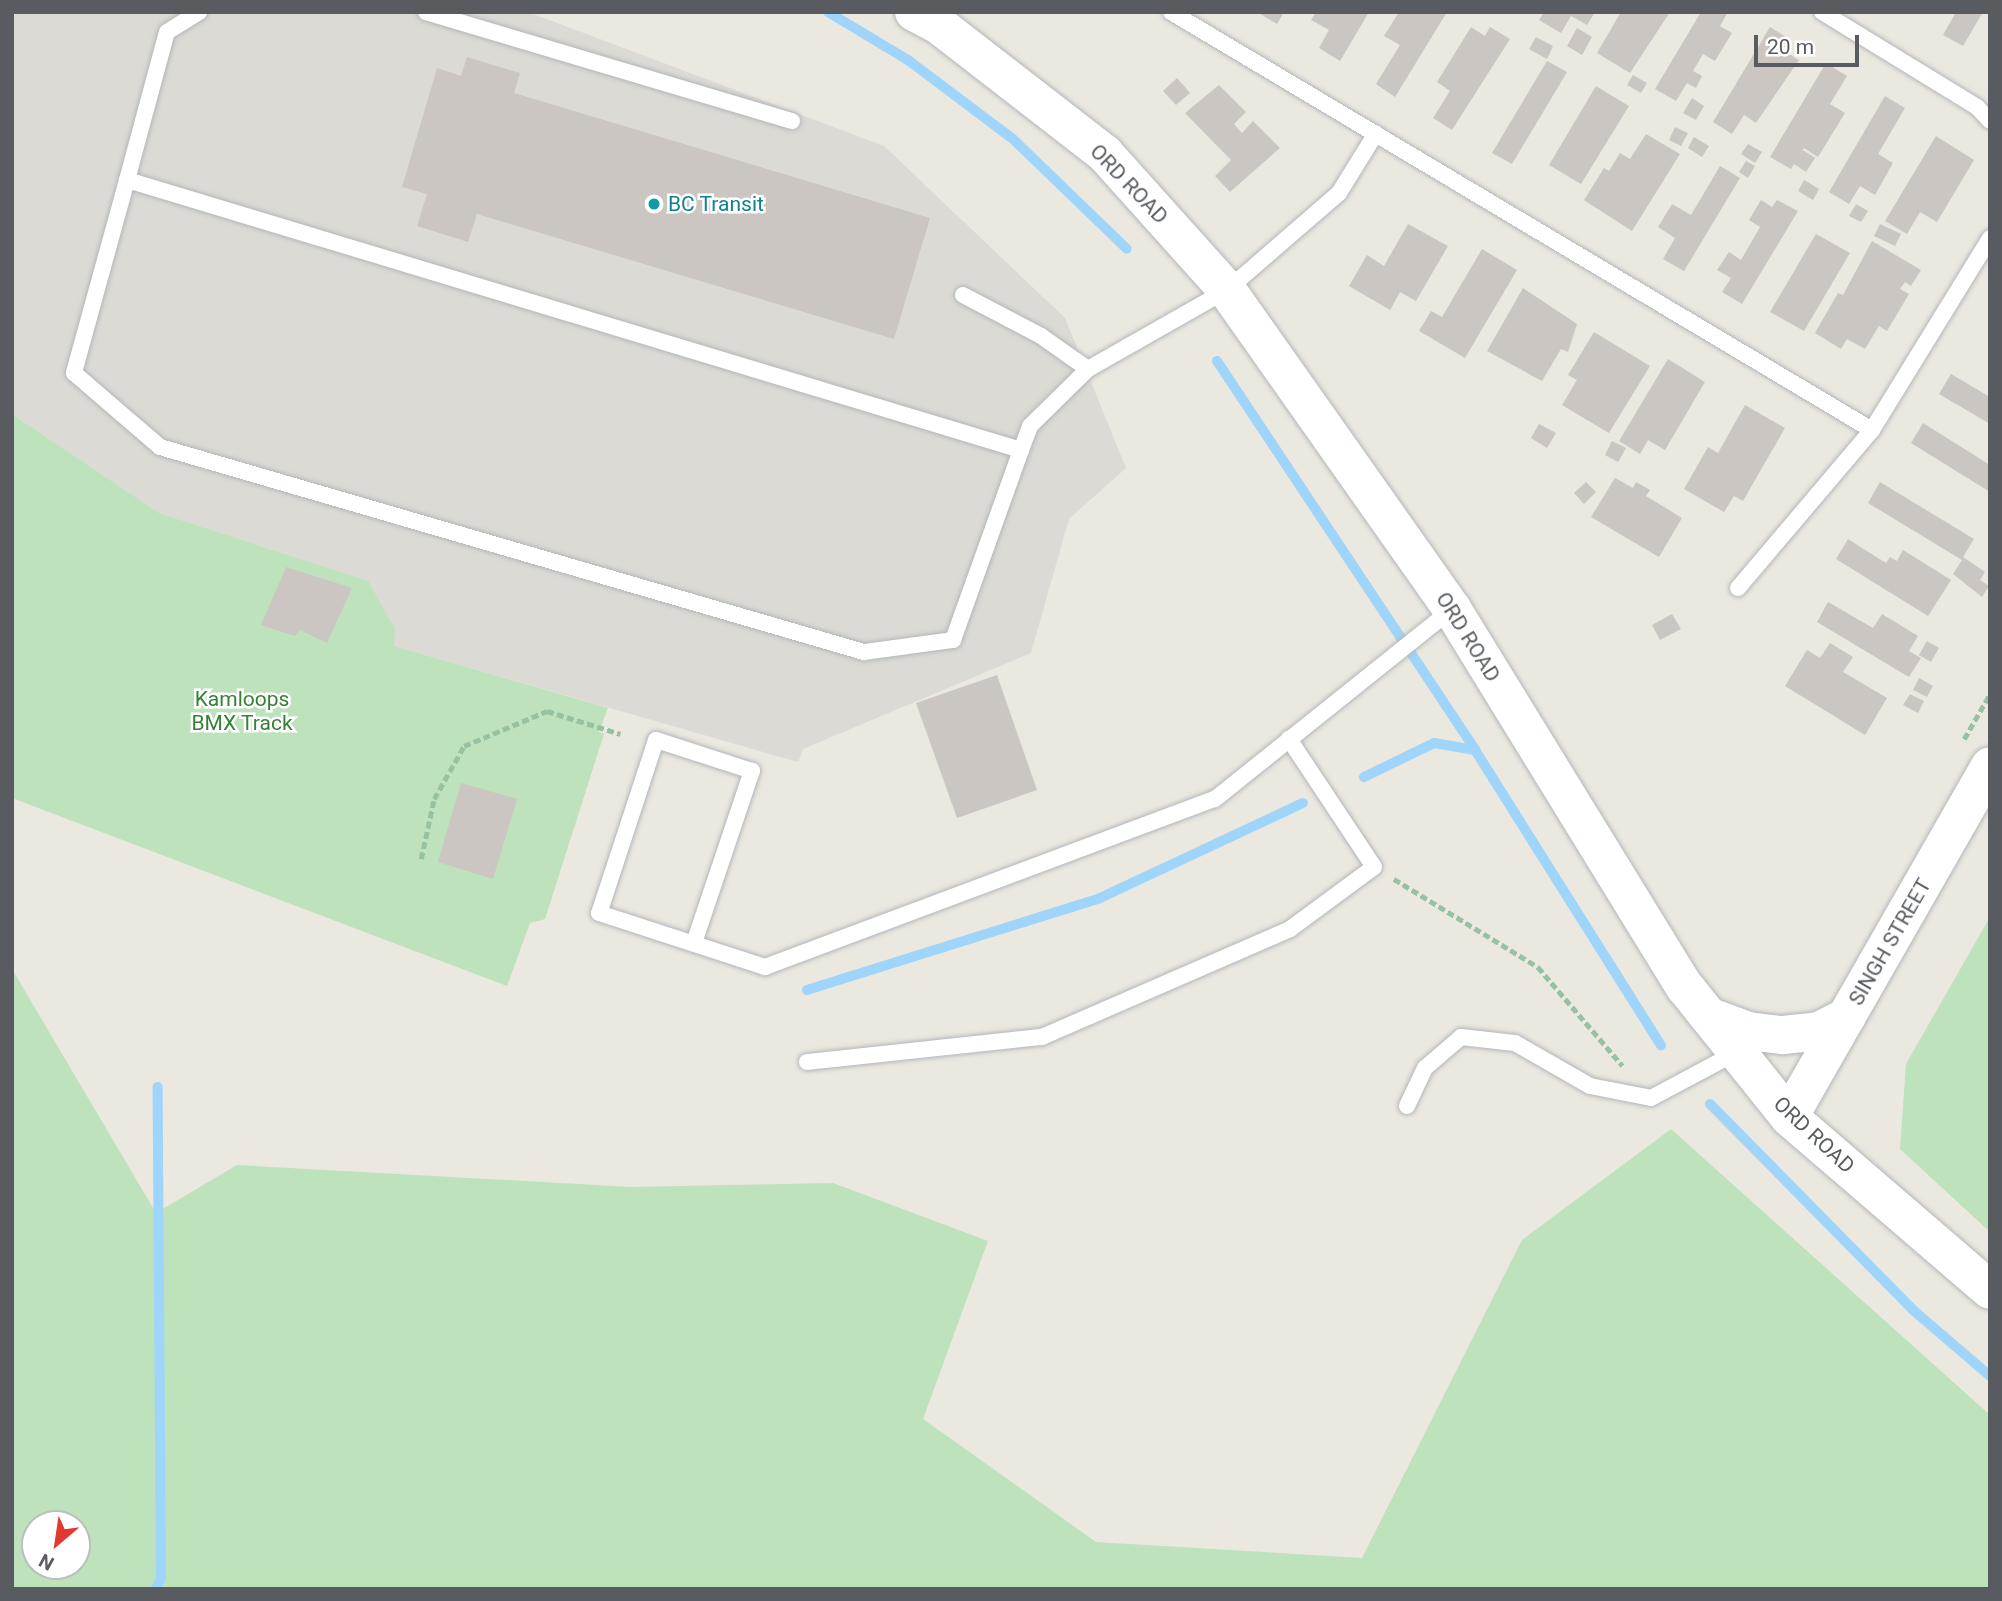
<!DOCTYPE html>
<html>
<head>
<meta charset="utf-8">
<style>
  body { margin:0 }
  #map { position:relative; width:2002px; height:1601px; overflow:hidden; background:#ebe8df; font-family:Roboto,sans-serif }
  div>[style] { position:absolute }
  [style*='--x'] { left:calc(var(--x)*1px); top:calc(var(--y)*1px); width:calc(var(--w)*1px); rotate:calc(var(--a)*1deg) }
  .industrial>* { inset:0; background:#dcdad4 }
  .green>* { inset:0; background:#bde2bc }
  .stream>* { height:10px; margin:-5px; padding:0 5px; transform-origin:5px; border-radius:5px; background:#9fd5fb }
  .building>* { inset:0; background:#cbc6c1 }
  .path>* { height:4.5px; margin-top:-2.25px; transform-origin:0; background:repeating-linear-gradient(90deg,#96c2a1 0 7px,transparent 0 10.5px) }
  .roads { filter:drop-shadow(0 0 2px #b2b6ba) drop-shadow(0 0 2px #b2b6ba) }
  .service>* { height:16px; margin:-8px; padding:0 8px; transform-origin:8px; border-radius:8px; background:#fff }
  .tertiary>* { height:38px; margin:-19px; padding:0 19px; transform-origin:19px; border-radius:19px; background:#fff }
  .dots>* { width:19px; height:19px; translate:-50% -50%; box-sizing:border-box; border:4px solid #fff; border-radius:50% }
  span { translate:-50% -50%; white-space:nowrap; text-align:center; line-height:1.15; -webkit-text-stroke:5px #fff; paint-order:stroke }
  .street-label { font-size:21px; color:#585c60 }
  .culture-label { font-size:21px; color:#0d838f }
  .left { translate:0 -50%; text-align:left }
  .park-label { font-size:21px; color:#378038 }
  .frame { position:absolute; inset:0; border:14px solid #585c60; pointer-events:none }
  .north { position:absolute; left:21px; top:1510px; width:70px; height:70px; box-sizing:border-box; background:#fff; border:2px solid #bcbebf; border-radius:50%; rotate:209deg; font-size:19px; font-weight:700; line-height:28px; text-align:center; color:#585c60 }
  .north::after { content:''; display:block; margin:auto; width:24px; height:32px; background:#e1382f; clip-path:polygon(50% 0,100% 100%,50% 72%,0 100%) }
  .scale { position:absolute; left:1754px; top:35px; width:105px; height:32px; box-sizing:border-box; border:4px solid #585c60; border-top:0; padding-left:9px; font-size:21px; line-height:24px; white-space:nowrap; color:#585c60; -webkit-text-stroke:5px #fff; paint-order:stroke }
</style>
</head>
<body>
<div id="map">
  <div class="industrial">
    <div style="clip-path:polygon(12px 12px,528px 12px,884px 146px,1065px 318px,1126px 468px,1069px 519px,1031px 653px,803px 749px,798px 762px,394px 646px,367px 581px,159px 513px,12px 414px)"></div>
  </div>
  <div class="green">
    <div style="clip-path:polygon(12px 414px,159px 513px,368px 581px,395px 629px,394px 646px,608px 708px,599px 732px,604px 734px,545px 919px,530px 923px,507px 986px,12px 798px)"></div>
    <div style="clip-path:polygon(1990px 917px,1990px 1232px,1900px 1149px,1906px 1064px)"></div>
    <div style="clip-path:polygon(evenodd,12px 969px,156px 1213px,237px 1165px,632px 1187px,833px 1183px,988px 1241px,923px 1419px,1096px 1542px,1362px 1558px,1522px 1240px,1671px 1129px,1990px 1415px,1990px 1589px,12px 1589px,12px 969px,77px 1524px,77px 1566px,35px 1566px,35px 1524px,77px 1524px)"></div>
  </div>
  <div class="stream">
    <div style="--x:828;--y:12;--w:93;--a:31"></div>
    <div style="--x:908;--y:60;--w:131;--a:37"></div>
    <div style="--x:1013;--y:139;--w:158;--a:44"></div>
    <div style="--x:1217;--y:361;--w:467;--a:56.4"></div>
    <div style="--x:1364;--y:777;--w:78;--a:-25.9"></div>
    <div style="--x:1434;--y:743;--w:42;--a:9.7"></div>
    <div style="--x:1475;--y:750;--w:349;--a:57.8"></div>
    <div style="--x:807;--y:990;--w:307;--a:-17.4"></div>
    <div style="--x:1100;--y:898;--w:224;--a:-25.1"></div>
    <div style="--x:1710;--y:1104;--w:289;--a:45.4"></div>
    <div style="--x:1913;--y:1310;--w:101;--a:40.6"></div>
    <div style="--x:156;--y:1589;--w:12;--a:-66"></div>
    <div style="--x:161;--y:1578;--w:491;--a:-90.4"></div>
  </div>
  <div class="building">
    <div style="clip-path:polygon(1257px 12px,1284px 12px,1277px 24px)"></div>
    <div style="clip-path:polygon(1316px 12px,1369px 12px,1340px 61px,1319px 48px,1329px 30px,1311px 20px)"></div>
    <div style="clip-path:polygon(1399px 12px,1447px 12px,1395px 97px,1376px 84px,1400px 45px,1384px 36px)"></div>
    <div style="clip-path:polygon(1544px 12px,1595px 12px,1587px 25px,1571px 16px,1561px 33px,1539px 20px)"></div>
    <div style="clip-path:polygon(1621px 12px,1670px 12px,1630px 73px,1597px 53px)"></div>
    <div style="clip-path:polygon(1701px 12px,1728px 12px,1720px 26px,1732px 33px,1715px 61px,1703px 54px,1693px 71px,1702px 76px,1696px 88px,1687px 83px,1676px 101px,1655px 89px)"></div>
    <div style="clip-path:polygon(1956px 12px,1983px 12px,1963px 46px,1943px 35px)"></div>
    <div style="clip-path:polygon(1471px 27px,1485px 36px,1490px 27px,1510px 39px,1452px 130px,1433px 118px,1450px 91px,1437px 82px)"></div>
    <div style="clip-path:polygon(1770px 27px,1789px 39px,1783px 50px,1799px 60px,1756px 123px,1744px 115px,1732px 134px,1713px 122px)"></div>
    <div style="clip-path:polygon(1577px 28px,1592px 37px,1582px 55px,1567px 46px)"></div>
    <div style="clip-path:polygon(1536px 37px,1553px 46px,1547px 59px,1529px 49px)"></div>
    <div style="clip-path:polygon(467px 57px,520px 73px,514px 93px,930px 218px,894px 339px,477px 214px,468px 242px,417px 226px,427px 194px,402px 187px,437px 68px,461px 76px)"></div>
    <div style="clip-path:polygon(1547px 61px,1567px 72px,1512px 164px,1492px 153px)"></div>
    <div style="clip-path:polygon(1826px 63px,1847px 76px,1830px 104px,1845px 113px,1818px 157px,1804px 148px,1797px 159px,1803px 150px,1815px 158px,1806px 172px,1794px 164px,1791px 169px,1770px 157px)"></div>
    <div style="clip-path:polygon(1633px 75px,1647px 83px,1641px 93px,1627px 85px)"></div>
    <div style="clip-path:polygon(1177px 78px,1190px 93px,1176px 105px,1163px 91px)"></div>
    <div style="clip-path:polygon(1219px 85px,1246px 112px,1234px 124px,1242px 133px,1253px 121px,1280px 148px,1230px 192px,1215px 176px,1231px 160px,1185px 113px)"></div>
    <div style="clip-path:polygon(1596px 86px,1629px 106px,1581px 184px,1549px 165px)"></div>
    <div style="clip-path:polygon(1885px 96px,1905px 108px,1878px 154px,1893px 163px,1875px 195px,1860px 186px,1849px 204px,1829px 192px)"></div>
    <div style="clip-path:polygon(1692px 98px,1704px 106px,1696px 120px,1683px 113px)"></div>
    <div style="clip-path:polygon(1675px 127px,1688px 133px,1681px 146px,1669px 140px)"></div>
    <div style="clip-path:polygon(1646px 134px,1680px 154px,1632px 231px,1584px 200px,1604px 168px,1609px 171px,1620px 153px,1630px 159px)"></div>
    <div style="clip-path:polygon(1936px 136px,1974px 160px,1937px 222px,1920px 212px,1907px 234px,1885px 221px)"></div>
    <div style="clip-path:polygon(1694px 137px,1709px 146px,1702px 157px,1688px 148px)"></div>
    <div style="clip-path:polygon(1748px 144px,1762px 152px,1755px 163px,1741px 154px)"></div>
    <div style="clip-path:polygon(1746px 161px,1755px 166px,1748px 178px,1739px 172px)"></div>
    <div style="clip-path:polygon(1720px 166px,1740px 178px,1684px 271px,1663px 259px,1675px 238px,1658px 227px,1672px 204px,1691px 215px)"></div>
    <div style="clip-path:polygon(1804px 180px,1819px 189px,1813px 200px,1798px 191px)"></div>
    <div style="clip-path:polygon(1761px 200px,1772px 207px,1777px 200px,1798px 211px,1742px 304px,1722px 292px,1731px 278px,1717px 270px,1729px 252px,1741px 260px,1760px 227px,1749px 220px)"></div>
    <div style="clip-path:polygon(1856px 204px,1868px 211px,1861px 222px,1849px 216px)"></div>
    <div style="clip-path:polygon(1408px 224px,1448px 246px,1416px 301px,1400px 292px,1390px 310px,1349px 286px,1367px 255px,1384px 266px)"></div>
    <div style="clip-path:polygon(1880px 224px,1901px 234px,1895px 246px,1874px 236px)"></div>
    <div style="clip-path:polygon(1816px 234px,1850px 253px,1804px 331px,1770px 312px)"></div>
    <div style="clip-path:polygon(1872px 241px,1921px 270px,1911px 286px,1905px 282px,1900px 289px,1909px 294px,1887px 331px,1879px 326px,1865px 349px,1847px 339px,1841px 349px,1815px 333px,1838px 293px,1843px 295px)"></div>
    <div style="clip-path:polygon(1482px 249px,1517px 270px,1465px 358px,1419px 331px,1431px 311px,1442px 317px)"></div>
    <div style="clip-path:polygon(1523px 288px,1577px 324px,1568px 352px,1561px 349px,1542px 381px,1487px 351px)"></div>
    <div style="clip-path:polygon(1594px 332px,1650px 366px,1609px 433px,1562px 405px,1577px 380px,1568px 375px)"></div>
    <div style="clip-path:polygon(1668px 359px,1705px 382px,1665px 450px,1648px 440px,1640px 454px,1619px 441px)"></div>
    <div style="clip-path:polygon(1951px 374px,1990px 397px,1990px 424px,1939px 394px)"></div>
    <div style="clip-path:polygon(1745px 405px,1785px 428px,1743px 501px,1734px 496px,1724px 512px,1684px 489px,1708px 447px,1718px 453px)"></div>
    <div style="clip-path:polygon(1923px 423px,1990px 465px,1990px 492px,1911px 443px)"></div>
    <div style="clip-path:polygon(1539px 424px,1556px 433px,1547px 448px,1531px 438px)"></div>
    <div style="clip-path:polygon(1612px 441px,1626px 448px,1618px 462px,1605px 455px)"></div>
    <div style="clip-path:polygon(1615px 478px,1633px 488px,1636px 482px,1650px 490px,1646px 496px,1682px 518px,1659px 557px,1591px 517px)"></div>
    <div style="clip-path:polygon(1586px 482px,1596px 492px,1584px 504px,1574px 493px)"></div>
    <div style="clip-path:polygon(1880px 482px,1974px 539px,1963px 557px,1985px 572px,1980px 580px,1989px 586px,1982px 597px,1953px 574px,1962px 560px,1868px 503px)"></div>
    <div style="clip-path:polygon(1848px 539px,1886px 563px,1890px 557px,1897px 561px,1903px 550px,1951px 580px,1928px 616px,1836px 559px)"></div>
    <div style="clip-path:polygon(286px 567px,352px 588px,327px 643px,300px 630px,295px 636px,261px 625px)"></div>
    <div style="clip-path:polygon(1828px 602px,1873px 628px,1882px 614px,1918px 636px,1909px 651px,1921px 658px,1909px 677px,1817px 622px)"></div>
    <div style="clip-path:polygon(1672px 614px,1681px 629px,1660px 640px,1652px 625px)"></div>
    <div style="clip-path:polygon(1927px 641px,1939px 648px,1931px 662px,1919px 655px)"></div>
    <div style="clip-path:polygon(1830px 643px,1853px 657px,1843px 672px,1887px 698px,1865px 735px,1785px 686px,1807px 650px,1820px 658px)"></div>
    <div style="clip-path:polygon(997px 675px,1037px 790px,957px 818px,916px 703px)"></div>
    <div style="clip-path:polygon(1919px 678px,1933px 686px,1927px 697px,1913px 690px)"></div>
    <div style="clip-path:polygon(1910px 694px,1924px 701px,1918px 713px,1903px 705px)"></div>
    <div style="clip-path:polygon(461px 783px,517px 799px,493px 879px,438px 862px)"></div>
  </div>
  <div class="path">
    <div style="--x:1964;--y:739;--w:52;--a:-60"></div>
    <div style="--x:421;--y:859;--w:61;--a:-77.8"></div>
    <div style="--x:434;--y:799;--w:61;--a:-60.5"></div>
    <div style="--x:464;--y:746;--w:90;--a:-22.9"></div>
    <div style="--x:547;--y:711;--w:77;--a:17.3"></div>
    <div style="--x:1394;--y:879;--w:169;--a:31.4"></div>
    <div style="--x:1538;--y:967;--w:130;--a:49.4"></div>
  </div>
  <div class="roads">
    <div class="service">
      <div style="--x:426;--y:12;--w:382;--a:16.6"></div>
      <div style="--x:1171;--y:12;--w:816;--a:30.81"></div>
      <div style="--x:1822;--y:12;--w:182;--a:31.5"></div>
      <div style="--x:1977;--y:107;--w:19;--a:47"></div>
      <div style="--x:127;--y:180;--w:153;--a:-74.9"></div>
      <div style="--x:167;--y:32;--w:38;--a:-32"></div>
      <div style="--x:963;--y:295;--w:88;--a:27.7"></div>
      <div style="--x:1041;--y:336;--w:57;--a:35.1"></div>
      <div style="--x:1021;--y:450;--w:934;--a:-163.19"></div>
      <div style="--x:127;--y:180;--w:200;--a:105.4"></div>
      <div style="--x:74;--y:373;--w:113;--a:40.7"></div>
      <div style="--x:160;--y:447;--w:733;--a:16.24"></div>
      <div style="--x:864;--y:652;--w:90;--a:-7.7"></div>
      <div style="--x:953;--y:640;--w:202;--a:-70.3"></div>
      <div style="--x:1021;--y:450;--w:26;--a:-69"></div>
      <div style="--x:1030;--y:426;--w:81;--a:-44.5"></div>
      <div style="--x:1088;--y:369;--w:160;--a:-29.6"></div>
      <div style="--x:1227;--y:290;--w:148;--a:-40.9"></div>
      <div style="--x:1339;--y:193;--w:70;--a:-58.3"></div>
      <div style="--x:1738;--y:588;--w:207;--a:-49.7"></div>
      <div style="--x:1872;--y:430;--w:225;--a:-58.4"></div>
      <div style="--x:694;--y:943;--w:182;--a:-71.4"></div>
      <div style="--x:752;--y:771;--w:101;--a:-162.1"></div>
      <div style="--x:656;--y:740;--w:182;--a:108.2"></div>
      <div style="--x:599;--y:913;--w:175;--a:18"></div>
      <div style="--x:765;--y:967;--w:480;--a:-20.5"></div>
      <div style="--x:1215;--y:799;--w:304;--a:-38.7"></div>
      <div style="--x:807;--y:1062;--w:236;--a:-6.1"></div>
      <div style="--x:1042;--y:1037;--w:270;--a:-23.5"></div>
      <div style="--x:1290;--y:929;--w:104;--a:-36.4"></div>
      <div style="--x:1374;--y:867;--w:154;--a:-123.6"></div>
      <div style="--x:1407;--y:1106;--w:42;--a:-64.7"></div>
      <div style="--x:1425;--y:1068;--w:48;--a:-40.7"></div>
      <div style="--x:1461;--y:1037;--w:54;--a:6.3"></div>
      <div style="--x:1515;--y:1043;--w:86;--a:29.8"></div>
      <div style="--x:1590;--y:1086;--w:62;--a:11.1"></div>
      <div style="--x:1651;--y:1098;--w:98;--a:-28.1"></div>
    </div>
    <div class="tertiary">
      <div style="--x:914;--y:12;--w:30;--a:28"></div>
      <div style="--x:940;--y:26;--w:209;--a:37.8"></div>
      <div style="--x:1105;--y:154;--w:183;--a:48.1"></div>
      <div style="--x:1227;--y:290;--w:390;--a:54.8"></div>
      <div style="--x:1452;--y:609;--w:444;--a:58.4"></div>
      <div style="--x:1685;--y:987;--w:166;--a:51.3"></div>
      <div style="--x:1789;--y:1117;--w:265;--a:40.7"></div>
      <div style="--x:1708;--y:1016;--w:43;--a:20.6"></div>
      <div style="--x:1748;--y:1031;--w:35;--a:7"></div>
      <div style="--x:1783;--y:1035;--w:36;--a:-6"></div>
      <div style="--x:1819;--y:1031;--w:31;--a:-27"></div>
      <div style="--x:1789;--y:1117;--w:404;--a:-60.2"></div>
    </div>
  </div>
  <div class="dots">
    <div style="left:654px;top:204px;background:#0f9aa8"></div>
  </div>
  <div class="street-label">
    <span style="left:1129px;top:184px;rotate:46deg">ORD ROAD</span>
    <span style="left:1468px;top:637px;rotate:58deg">ORD ROAD</span>
    <span style="left:1890px;top:942px;rotate:-60deg">SINGH STREET</span>
    <span style="left:1814px;top:1135px;rotate:43deg">ORD ROAD</span>
  </div>
  <div class="culture-label">
    <span class="left" style="left:668px;top:204px">BC Transit</span>
  </div>
  <div class="park-label">
    <span style="left:242px;top:711px">Kamloops<br>BMX Track</span>
  </div>
  <div class="frame"></div>
  <div class="north">N</div>
  <div class="scale">20 m</div>
</div>
</body>
</html>
